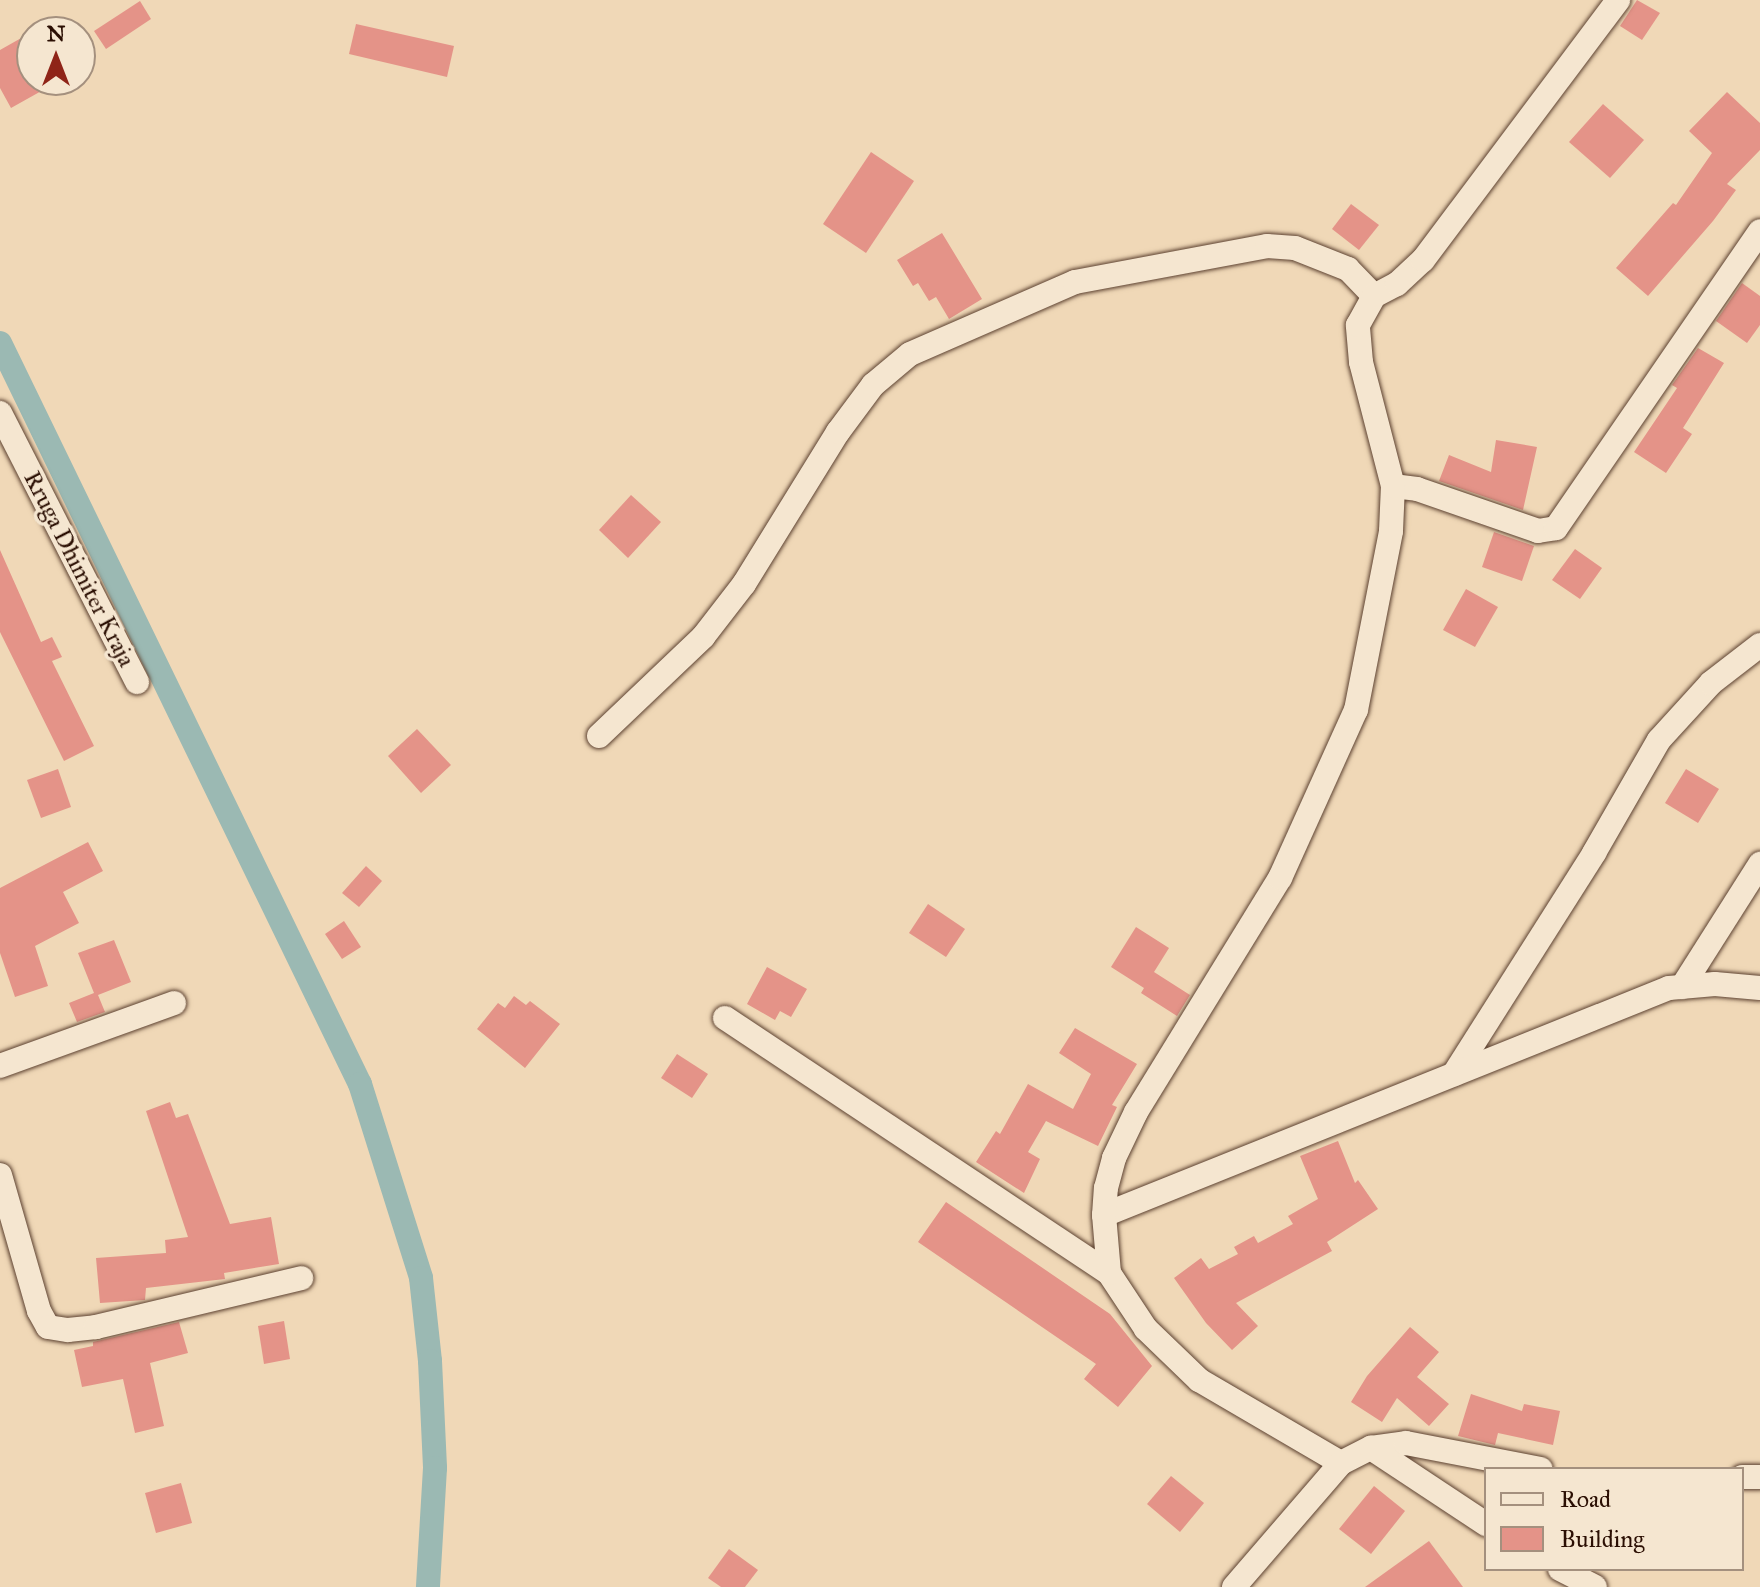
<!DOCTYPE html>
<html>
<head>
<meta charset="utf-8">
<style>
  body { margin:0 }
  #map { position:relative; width:1760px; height:1587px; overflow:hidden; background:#f0d8b7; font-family:"IM FELL Great Primer",serif }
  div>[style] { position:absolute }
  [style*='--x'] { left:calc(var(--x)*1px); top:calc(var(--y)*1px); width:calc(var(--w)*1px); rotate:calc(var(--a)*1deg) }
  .canal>* { height:24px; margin:-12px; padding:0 12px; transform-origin:12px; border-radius:12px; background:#9bb9b3 }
  .building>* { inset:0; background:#e49388 }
  .roads { filter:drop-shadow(0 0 2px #5c4130) drop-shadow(0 0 2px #5c4130) }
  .street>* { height:24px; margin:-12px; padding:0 12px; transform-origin:12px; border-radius:12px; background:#f5e6d0 }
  span { translate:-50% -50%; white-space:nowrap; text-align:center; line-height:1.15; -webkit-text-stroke:7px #f5e6d0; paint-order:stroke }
  .street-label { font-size:24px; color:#2b0f03 }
  .legend { position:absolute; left:1484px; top:1467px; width:260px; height:104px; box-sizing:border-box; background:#f5e6d0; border:2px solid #a4907e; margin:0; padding:10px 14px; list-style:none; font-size:24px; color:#2b0f03 }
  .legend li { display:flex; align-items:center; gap:16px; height:40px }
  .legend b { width:40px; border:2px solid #a4907e }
  .north { position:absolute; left:16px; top:16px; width:80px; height:80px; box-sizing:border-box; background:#f5e6d0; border:2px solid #a4907e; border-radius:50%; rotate:0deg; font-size:22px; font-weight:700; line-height:32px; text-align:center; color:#2b0f03 }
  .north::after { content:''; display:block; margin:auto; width:28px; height:36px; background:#8f2418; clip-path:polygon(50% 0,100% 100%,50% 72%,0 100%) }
</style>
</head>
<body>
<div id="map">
  <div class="canal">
    <div style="--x:0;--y:343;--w:824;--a:64.09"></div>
    <div style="--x:360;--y:1084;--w:203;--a:72.5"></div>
    <div style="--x:421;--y:1278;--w:83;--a:83.8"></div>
    <div style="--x:430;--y:1361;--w:107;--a:87.3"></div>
    <div style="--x:435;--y:1468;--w:119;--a:93.4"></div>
  </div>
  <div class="building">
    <div style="clip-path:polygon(1637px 0,1660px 13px,1642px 40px,1620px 26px)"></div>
    <div style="clip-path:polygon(140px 1px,151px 19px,106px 49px,94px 31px)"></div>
    <div style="clip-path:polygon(356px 24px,454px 46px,447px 77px,349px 54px)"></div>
    <div style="clip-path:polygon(23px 37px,32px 54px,32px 80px,61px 80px,11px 108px,0 88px,0 50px)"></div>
    <div style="clip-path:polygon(1727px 92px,1760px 123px,1760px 150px,1727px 184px,1736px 190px,1713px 221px,1648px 296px,1616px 268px,1673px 203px,1676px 205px,1712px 153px,1689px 131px)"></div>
    <div style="clip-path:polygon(1603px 104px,1644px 140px,1610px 178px,1569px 142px)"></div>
    <div style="clip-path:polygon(871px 152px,914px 181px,866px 253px,823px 224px)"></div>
    <div style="clip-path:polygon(1351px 204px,1379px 225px,1359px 250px,1332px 229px)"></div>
    <div style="clip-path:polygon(942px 233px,982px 299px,949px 319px,936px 297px,929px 301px,918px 283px,913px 286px,897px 260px)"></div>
    <div style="clip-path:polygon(1742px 283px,1760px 296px,1760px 325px,1747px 343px,1716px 321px)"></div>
    <div style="clip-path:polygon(1698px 348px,1724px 363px,1683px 428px,1692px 434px,1666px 473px,1634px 452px,1677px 388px,1672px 385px)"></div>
    <div style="clip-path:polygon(1496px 440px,1537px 447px,1523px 510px,1439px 481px,1449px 455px,1491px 472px)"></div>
    <div style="clip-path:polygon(631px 495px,661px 522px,628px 558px,599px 530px)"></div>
    <div style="clip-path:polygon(1494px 532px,1534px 546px,1522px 581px,1482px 567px)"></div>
    <div style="clip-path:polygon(1575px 549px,1602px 568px,1580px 599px,1552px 580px)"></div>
    <div style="clip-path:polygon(0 550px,41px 642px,52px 637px,62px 657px,52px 661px,94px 746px,64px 761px,0 632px)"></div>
    <div style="clip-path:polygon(1466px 589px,1498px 607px,1475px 647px,1443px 630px)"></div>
    <div style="clip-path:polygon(417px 729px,451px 765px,421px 793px,388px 756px)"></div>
    <div style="clip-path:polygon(58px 769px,71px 807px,41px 818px,27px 780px)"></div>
    <div style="clip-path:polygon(1686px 769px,1719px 789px,1698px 823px,1665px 803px)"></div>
    <div style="clip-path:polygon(88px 842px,103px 871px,63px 892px,79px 923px,35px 946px,48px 986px,15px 997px,0 953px,0 888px)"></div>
    <div style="clip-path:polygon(366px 866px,382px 881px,359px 907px,342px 893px)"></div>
    <div style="clip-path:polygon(928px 904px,965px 929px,946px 957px,909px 933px)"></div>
    <div style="clip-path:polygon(344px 921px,361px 947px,342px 959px,325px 934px)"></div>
    <div style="clip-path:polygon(1136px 927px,1169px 948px,1154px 972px,1190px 995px,1177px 1016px,1141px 993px,1144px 988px,1111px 967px)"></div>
    <div style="clip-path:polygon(114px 940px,131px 982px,98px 995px,105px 1012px,77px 1022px,69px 1003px,94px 993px,78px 953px)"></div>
    <div style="clip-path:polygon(767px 967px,807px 989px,791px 1017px,780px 1011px,775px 1020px,747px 1004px)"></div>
    <div style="clip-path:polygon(514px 996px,526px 1005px,530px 1001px,560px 1024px,525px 1068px,477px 1029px,498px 1003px,505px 1008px)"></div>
    <div style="clip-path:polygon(1075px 1028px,1137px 1064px,1112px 1105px,1117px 1107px,1098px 1146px,1046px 1121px,1028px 1152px,1040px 1159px,1024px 1193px,976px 1162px,996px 1131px,1000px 1134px,1028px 1084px,1073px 1109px,1091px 1074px,1059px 1053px)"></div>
    <div style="clip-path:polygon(677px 1054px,708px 1074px,692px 1098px,661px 1078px)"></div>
    <div style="clip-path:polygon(170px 1102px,176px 1118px,188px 1114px,230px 1224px,271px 1217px,279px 1264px,224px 1273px,225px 1279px,146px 1288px,145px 1300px,100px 1303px,96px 1258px,166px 1253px,165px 1240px,188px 1237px,146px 1111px)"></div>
    <div style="clip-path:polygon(1338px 1141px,1355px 1183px,1358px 1180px,1378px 1209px,1327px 1242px,1332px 1251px,1236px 1303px,1258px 1326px,1232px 1350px,1206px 1323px,1174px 1278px,1201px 1258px,1209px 1269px,1238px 1254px,1234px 1247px,1254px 1236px,1258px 1243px,1293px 1224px,1288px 1216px,1318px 1199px,1300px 1156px)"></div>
    <div style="clip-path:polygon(946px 1202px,1110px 1314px,1152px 1366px,1118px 1407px,1084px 1379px,1096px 1364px,918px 1242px)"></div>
    <div style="clip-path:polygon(284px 1321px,290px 1359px,264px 1364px,258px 1326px)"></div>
    <div style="clip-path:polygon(179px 1322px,188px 1353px,150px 1363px,164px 1426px,135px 1433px,123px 1379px,82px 1387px,74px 1350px,93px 1346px,93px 1342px)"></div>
    <div style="clip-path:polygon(1410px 1327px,1439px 1352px,1417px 1377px,1449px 1404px,1429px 1426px,1397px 1398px,1382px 1422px,1351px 1402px,1367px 1376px)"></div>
    <div style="clip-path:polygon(1471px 1394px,1522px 1411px,1524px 1404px,1560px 1411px,1553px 1445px,1498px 1433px,1495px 1445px,1458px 1436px)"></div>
    <div style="clip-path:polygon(1171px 1476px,1204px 1503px,1180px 1532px,1147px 1504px)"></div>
    <div style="clip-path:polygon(181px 1483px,192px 1523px,156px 1533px,145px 1493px)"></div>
    <div style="clip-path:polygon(1374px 1486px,1405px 1511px,1371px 1554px,1339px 1529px)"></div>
    <div style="clip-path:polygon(1429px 1541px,1463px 1587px,1365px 1587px)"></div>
    <div style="clip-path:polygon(729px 1549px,758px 1570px,745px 1587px,721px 1587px,708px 1578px)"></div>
  </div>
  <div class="roads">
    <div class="street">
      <div style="--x:0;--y:413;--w:302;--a:63"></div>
      <div style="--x:1393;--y:486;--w:24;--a:7"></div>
      <div style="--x:1417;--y:489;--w:128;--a:19.1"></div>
      <div style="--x:1538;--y:531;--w:18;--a:-9"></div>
      <div style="--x:1556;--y:528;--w:360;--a:-55.5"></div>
      <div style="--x:599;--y:736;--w:144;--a:-43.6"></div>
      <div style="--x:703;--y:637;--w:67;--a:-52.3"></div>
      <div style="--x:744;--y:584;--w:179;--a:-58.3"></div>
      <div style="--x:838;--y:432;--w:59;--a:-53.3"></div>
      <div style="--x:873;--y:385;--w:48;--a:-40"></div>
      <div style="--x:910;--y:354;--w:180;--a:-23.6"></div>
      <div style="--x:1075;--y:282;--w:195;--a:-10.6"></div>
      <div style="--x:1267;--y:246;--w:28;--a:4"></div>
      <div style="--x:1295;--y:248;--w:57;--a:21.6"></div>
      <div style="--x:1348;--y:269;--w:37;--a:46"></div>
      <div style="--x:1682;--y:987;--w:146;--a:-57.6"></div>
      <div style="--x:725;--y:1018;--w:461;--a:33.6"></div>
      <div style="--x:0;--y:1066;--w:185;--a:-19.9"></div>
      <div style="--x:1454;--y:1074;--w:262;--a:-57.6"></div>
      <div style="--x:1594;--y:853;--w:130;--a:-60.1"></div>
      <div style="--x:1659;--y:740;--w:77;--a:-47.6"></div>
      <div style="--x:1711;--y:683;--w:62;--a:-37.8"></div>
      <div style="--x:0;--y:1175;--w:141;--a:74"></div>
      <div style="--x:39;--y:1311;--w:18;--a:61"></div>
      <div style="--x:48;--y:1327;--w:20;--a:9"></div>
      <div style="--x:68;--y:1330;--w:28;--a:-6"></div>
      <div style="--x:96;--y:1327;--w:211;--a:-13.4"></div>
      <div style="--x:1104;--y:1215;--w:609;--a:-21.89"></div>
      <div style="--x:1669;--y:988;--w:46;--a:-5"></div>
      <div style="--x:1715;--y:984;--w:45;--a:5.1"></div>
      <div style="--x:1371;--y:1448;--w:138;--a:33.5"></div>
      <div style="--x:1341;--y:1463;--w:164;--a:-149.7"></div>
      <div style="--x:1199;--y:1380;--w:74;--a:-136.1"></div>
      <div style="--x:1146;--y:1329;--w:67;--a:-123.5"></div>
      <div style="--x:1109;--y:1273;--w:58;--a:-94.9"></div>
      <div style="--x:1104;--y:1215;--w:27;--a:-86"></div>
      <div style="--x:1106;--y:1188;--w:31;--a:-75"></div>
      <div style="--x:1114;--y:1158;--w:51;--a:-64.4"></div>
      <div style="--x:1136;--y:1112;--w:275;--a:-58.4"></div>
      <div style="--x:1280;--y:878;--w:184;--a:-65.7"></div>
      <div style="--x:1356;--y:710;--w:182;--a:-78.9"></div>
      <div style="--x:1391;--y:531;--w:45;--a:-87.5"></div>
      <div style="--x:1393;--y:486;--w:128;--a:-104.5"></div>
      <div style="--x:1361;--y:362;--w:37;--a:-95"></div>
      <div style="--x:1358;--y:325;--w:33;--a:-61"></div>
      <div style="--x:1374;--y:296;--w:26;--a:-28"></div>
      <div style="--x:1397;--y:284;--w:35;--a:-43"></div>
      <div style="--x:1423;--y:260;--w:325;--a:-53.1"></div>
      <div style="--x:1742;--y:1477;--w:18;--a:0"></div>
      <div style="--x:1560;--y:1569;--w:39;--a:27"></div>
      <div style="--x:1234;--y:1587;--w:164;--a:-49.2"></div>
      <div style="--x:1341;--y:1463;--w:34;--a:-27"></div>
      <div style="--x:1371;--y:1448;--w:35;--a:-8"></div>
      <div style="--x:1406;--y:1443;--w:137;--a:10.9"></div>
    </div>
  </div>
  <div class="street-label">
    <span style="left:79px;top:569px;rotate:63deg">Rruga Dhimiter Kraja</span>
  </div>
  <ul class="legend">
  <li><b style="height:10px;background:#f5e6d0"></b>Road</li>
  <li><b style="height:22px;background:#e49388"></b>Building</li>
  </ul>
  <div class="north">N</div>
</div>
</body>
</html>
